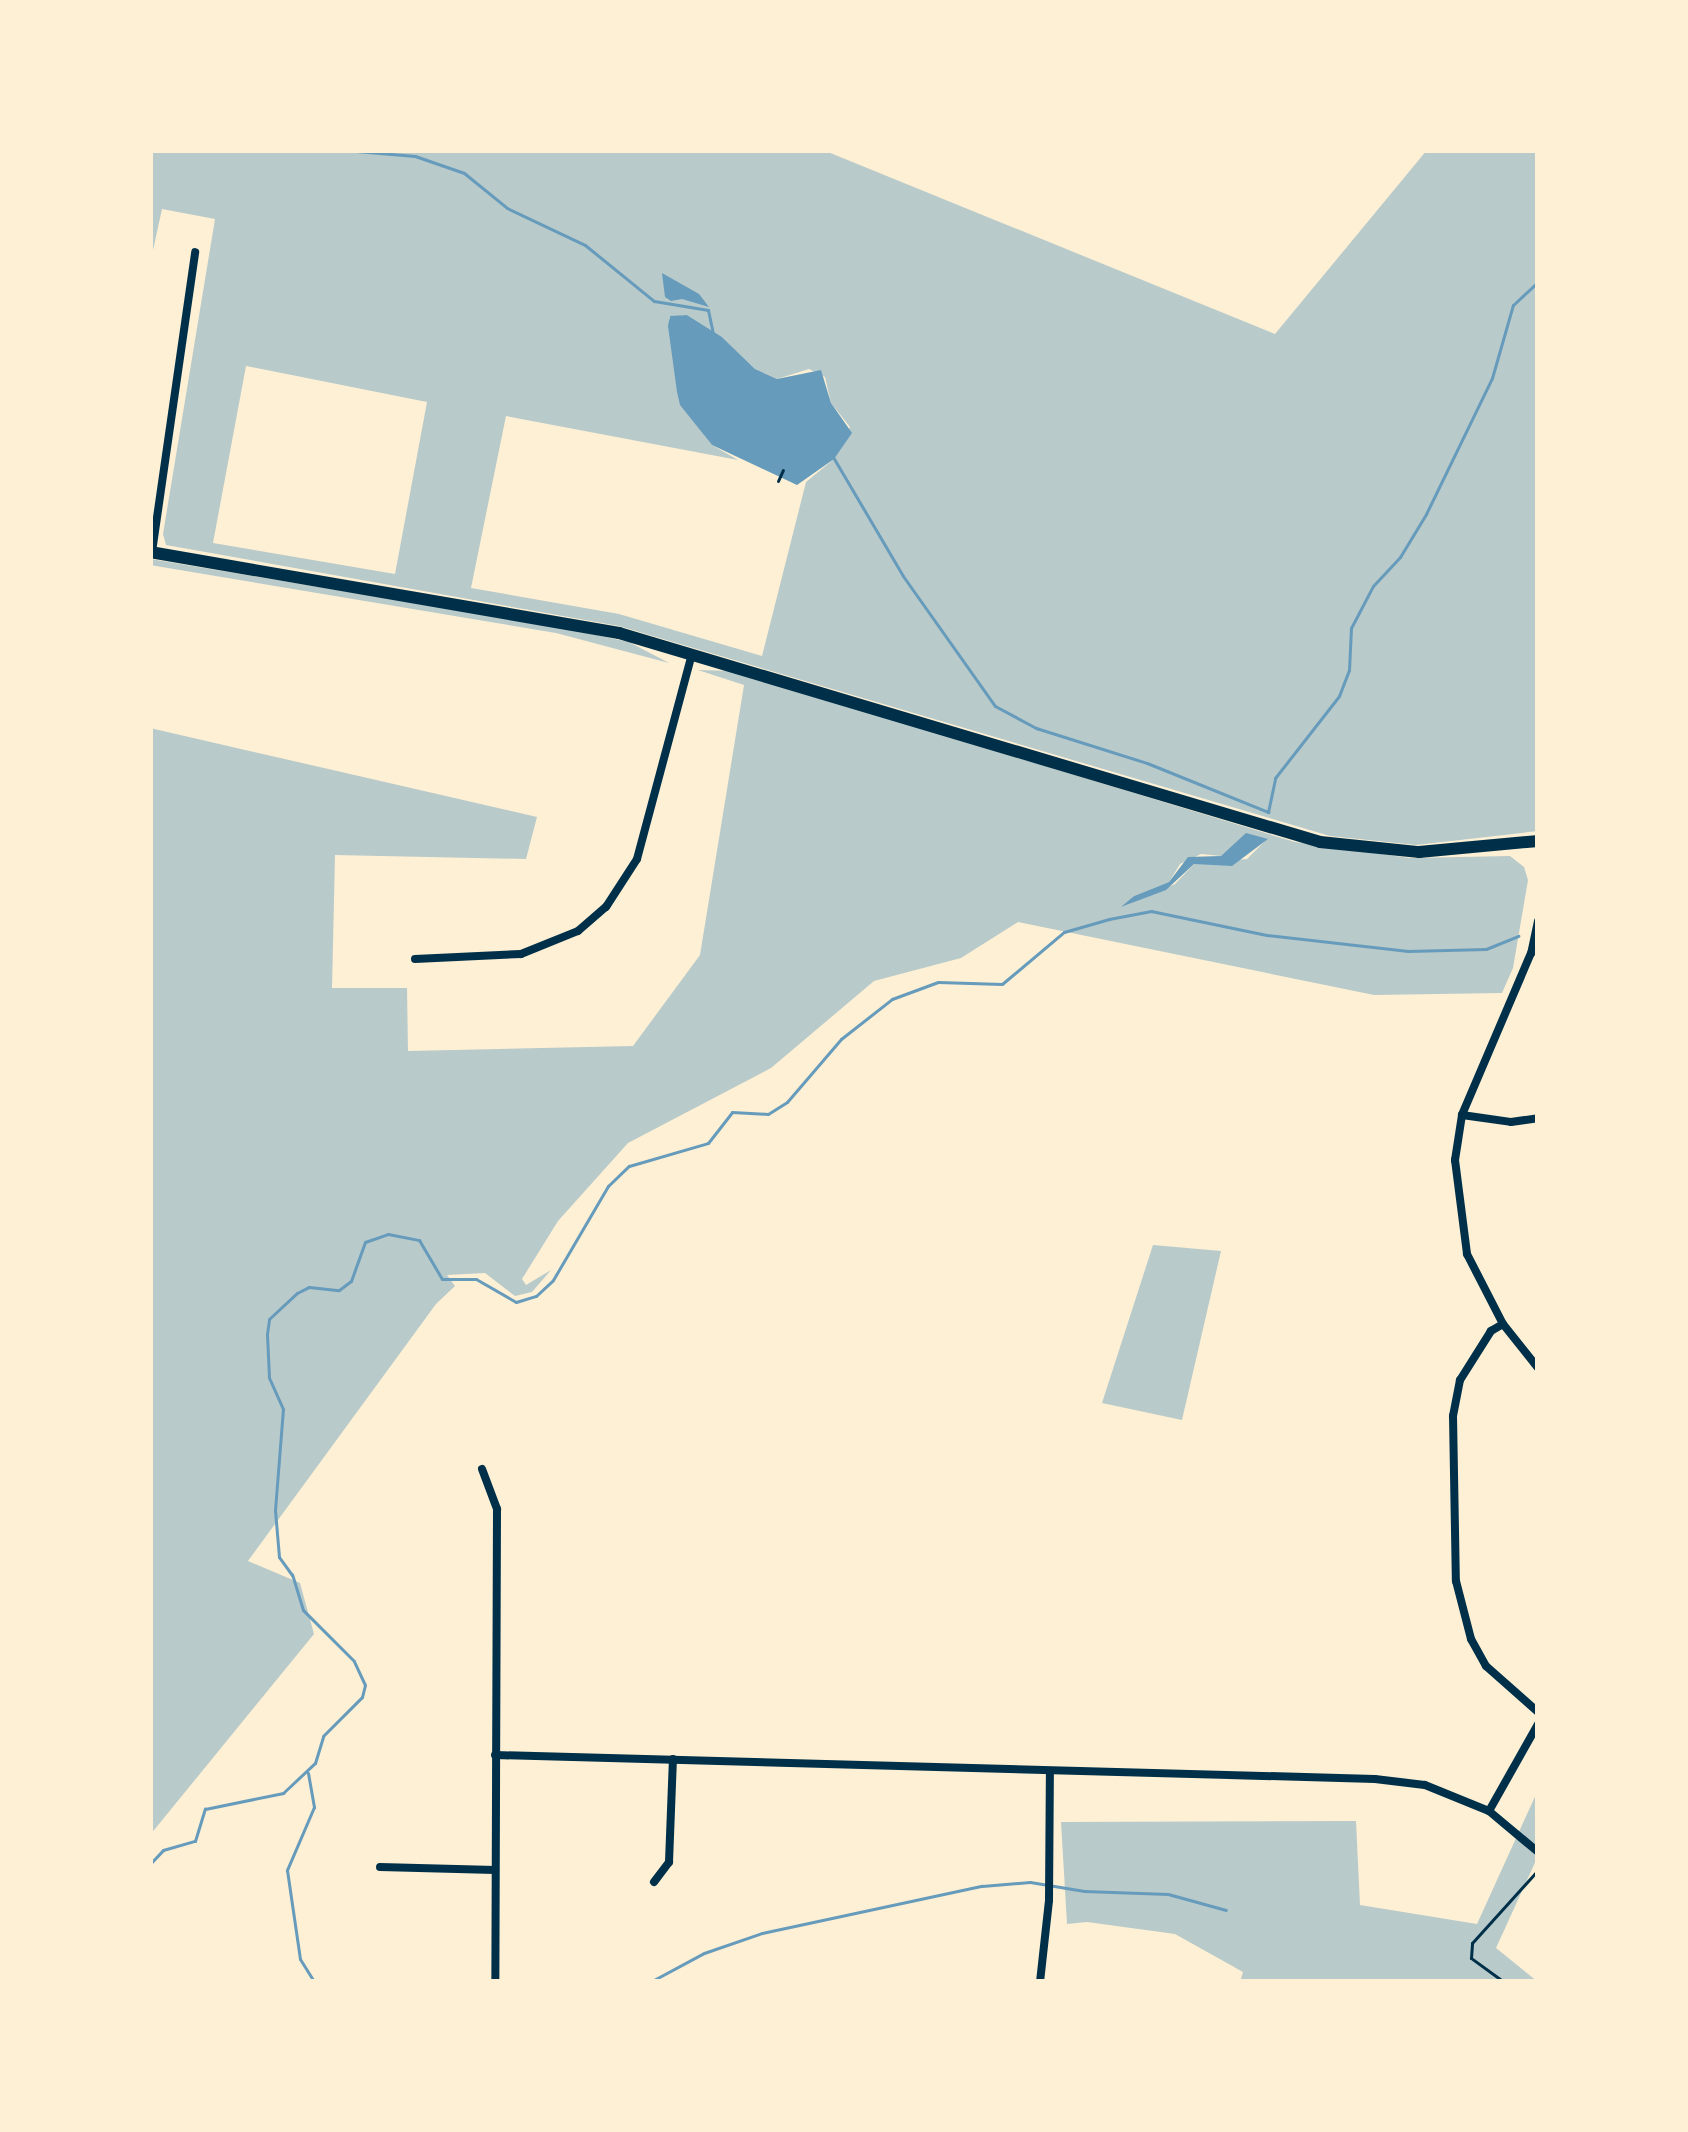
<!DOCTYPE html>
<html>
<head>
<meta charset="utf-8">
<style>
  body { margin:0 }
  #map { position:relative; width:1688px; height:2132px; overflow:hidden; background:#fdf0d5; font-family:Spectral,serif }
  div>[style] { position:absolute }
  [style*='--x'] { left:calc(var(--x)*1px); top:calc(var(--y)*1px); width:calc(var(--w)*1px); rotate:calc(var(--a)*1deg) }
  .green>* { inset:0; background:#b9caca }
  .water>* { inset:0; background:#669bbc }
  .stream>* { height:3px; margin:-1.5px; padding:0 1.5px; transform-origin:1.5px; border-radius:1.5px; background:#669bbc }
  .path>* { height:3px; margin:-1.5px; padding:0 1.5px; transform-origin:1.5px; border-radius:1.5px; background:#003049 }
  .minor>* { height:8px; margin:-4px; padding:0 4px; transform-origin:4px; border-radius:4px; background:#003049 }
  .primary>* { height:12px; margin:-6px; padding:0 6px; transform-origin:6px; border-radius:6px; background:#003049 }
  span { translate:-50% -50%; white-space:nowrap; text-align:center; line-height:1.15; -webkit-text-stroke:12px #fdf0d5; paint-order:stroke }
  .frame { position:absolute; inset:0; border:153px solid #fdf0d5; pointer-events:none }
</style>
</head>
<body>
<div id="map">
  <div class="green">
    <div style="clip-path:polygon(evenodd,150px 150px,823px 150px,1275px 334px,1427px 150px,1538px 150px,1538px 831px,1416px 845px,1330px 836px,619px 626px,166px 545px,163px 534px,215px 219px,162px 209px,150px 264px,150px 150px,687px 315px,722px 337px,755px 369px,777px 379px,809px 369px,825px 377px,831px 403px,850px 427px,834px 459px,806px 482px,762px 656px,619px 614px,471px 588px,506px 416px,738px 460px,712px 445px,681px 405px,669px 317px,687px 315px,150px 150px,246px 366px,427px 402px,395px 574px,213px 543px,246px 366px)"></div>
    <div style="clip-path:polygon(150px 559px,554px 626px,629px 642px,669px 663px,556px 633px,150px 565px)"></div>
    <div style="clip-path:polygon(evenodd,698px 670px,733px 671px,1295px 842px,1410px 858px,1510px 856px,1524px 867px,1528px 880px,1513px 968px,1502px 993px,1374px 995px,1018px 922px,961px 958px,874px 981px,771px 1068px,628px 1143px,558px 1221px,522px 1279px,526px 1285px,551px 1270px,532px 1292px,515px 1296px,485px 1273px,447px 1275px,455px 1286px,436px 1304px,248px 1561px,300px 1583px,314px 1634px,150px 1835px,150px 728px,537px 817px,526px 859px,335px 855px,332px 988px,407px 988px,408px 1051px,633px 1046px,700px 955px,744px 685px,698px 670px,1244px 838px,1267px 839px,1247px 859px,1194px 864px,1175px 884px,1124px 906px,1134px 896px,1169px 882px,1180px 864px,1201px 854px,1221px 856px,1244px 838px)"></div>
    <div style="clip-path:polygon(1153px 1245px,1221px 1251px,1182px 1420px,1102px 1403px)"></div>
    <div style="clip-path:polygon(1538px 1790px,1538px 1856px,1496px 1948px,1538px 1982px,1240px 1982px,1243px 1972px,1175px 1934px,1087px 1922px,1067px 1924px,1061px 1822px,1356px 1821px,1360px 1905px,1477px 1924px)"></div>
  </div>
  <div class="water">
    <div style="clip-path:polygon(662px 273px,699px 294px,709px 307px,682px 299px,671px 301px,665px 297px)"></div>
    <div style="clip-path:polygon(687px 315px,722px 337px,755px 369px,777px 379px,821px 370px,831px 403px,852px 433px,834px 459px,797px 485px,712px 445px,680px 405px,677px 392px,668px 326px,670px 316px)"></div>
    <div style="clip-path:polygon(1246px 833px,1268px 839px,1232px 866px,1194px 864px,1166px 890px,1121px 907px,1134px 896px,1169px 882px,1188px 857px,1221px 856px)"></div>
  </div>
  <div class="stream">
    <div style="--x:344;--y:150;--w:71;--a:4.8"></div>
    <div style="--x:415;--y:156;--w:52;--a:19.1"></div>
    <div style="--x:464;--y:173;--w:55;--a:39.1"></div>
    <div style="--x:507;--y:208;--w:86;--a:25.4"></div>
    <div style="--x:585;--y:245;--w:89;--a:39.1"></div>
    <div style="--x:654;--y:301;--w:55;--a:9.5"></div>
    <div style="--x:708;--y:310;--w:25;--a:78"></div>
    <div style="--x:833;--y:457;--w:138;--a:59.5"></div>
    <div style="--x:903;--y:576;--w:159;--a:54.7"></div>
    <div style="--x:995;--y:706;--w:47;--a:28.2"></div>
    <div style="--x:1036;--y:728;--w:116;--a:17.5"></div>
    <div style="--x:1147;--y:763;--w:131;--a:22"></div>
    <div style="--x:1268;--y:812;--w:35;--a:-78"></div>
    <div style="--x:1275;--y:778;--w:104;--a:-52"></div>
    <div style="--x:1339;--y:696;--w:28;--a:-69"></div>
    <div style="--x:1349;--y:670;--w:42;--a:-87.3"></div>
    <div style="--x:1351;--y:628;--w:47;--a:-62.4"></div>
    <div style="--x:1373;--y:586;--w:40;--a:-47"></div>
    <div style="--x:1400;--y:557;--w:50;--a:-58.8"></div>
    <div style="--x:1426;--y:514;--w:151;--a:-64.1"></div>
    <div style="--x:1492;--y:378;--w:76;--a:-74"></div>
    <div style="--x:1513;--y:305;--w:34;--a:-43"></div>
    <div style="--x:308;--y:1773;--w:35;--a:80"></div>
    <div style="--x:314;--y:1807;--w:69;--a:113.2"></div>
    <div style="--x:287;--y:1870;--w:90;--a:81.7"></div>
    <div style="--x:300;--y:1959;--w:25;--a:58"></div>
    <div style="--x:313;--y:1980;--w:10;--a:11"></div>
    <div style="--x:150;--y:1864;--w:19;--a:-47"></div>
    <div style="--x:163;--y:1850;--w:33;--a:-16"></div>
    <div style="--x:195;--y:1841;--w:34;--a:-73"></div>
    <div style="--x:205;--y:1809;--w:80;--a:-11.6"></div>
    <div style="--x:283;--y:1793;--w:44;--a:-43.2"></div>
    <div style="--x:315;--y:1763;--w:28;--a:-73"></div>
    <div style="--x:323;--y:1736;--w:55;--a:-45"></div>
    <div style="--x:362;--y:1697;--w:12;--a:-76"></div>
    <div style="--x:365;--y:1685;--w:26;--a:-115"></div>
    <div style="--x:354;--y:1661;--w:72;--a:-135"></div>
    <div style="--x:303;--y:1610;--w:37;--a:-107"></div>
    <div style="--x:292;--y:1575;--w:22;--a:-126"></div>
    <div style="--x:279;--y:1557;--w:47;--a:-94.9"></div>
    <div style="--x:275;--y:1510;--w:101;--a:-85.5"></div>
    <div style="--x:283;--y:1409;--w:35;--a:-114"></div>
    <div style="--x:269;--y:1377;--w:43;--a:-92.7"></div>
    <div style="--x:267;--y:1334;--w:15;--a:-82"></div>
    <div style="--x:269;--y:1319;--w:38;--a:-43"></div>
    <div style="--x:297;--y:1293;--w:13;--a:-27"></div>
    <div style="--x:309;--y:1287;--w:30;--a:6"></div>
    <div style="--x:339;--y:1290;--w:15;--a:-37"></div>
    <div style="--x:351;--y:1281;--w:41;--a:-70.3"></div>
    <div style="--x:365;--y:1242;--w:24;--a:-19"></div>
    <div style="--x:388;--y:1234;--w:32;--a:11"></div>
    <div style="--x:419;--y:1240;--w:45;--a:59.5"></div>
    <div style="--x:442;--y:1279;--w:34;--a:0"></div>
    <div style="--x:476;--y:1279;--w:46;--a:29.9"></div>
    <div style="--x:516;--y:1302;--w:21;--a:-17"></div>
    <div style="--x:536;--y:1296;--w:23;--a:-43"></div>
    <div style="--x:553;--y:1280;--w:109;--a:-59.7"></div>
    <div style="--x:608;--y:1186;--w:29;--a:-44"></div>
    <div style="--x:629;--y:1166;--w:82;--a:-16.2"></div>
    <div style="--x:708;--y:1143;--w:39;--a:-52"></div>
    <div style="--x:732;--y:1112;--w:36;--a:3"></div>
    <div style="--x:768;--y:1114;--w:22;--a:-32"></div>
    <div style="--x:787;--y:1102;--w:83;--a:-49.4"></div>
    <div style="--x:841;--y:1039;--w:65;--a:-38.1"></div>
    <div style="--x:892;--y:999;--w:49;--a:-20.3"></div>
    <div style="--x:938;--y:982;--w:64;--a:1.8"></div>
    <div style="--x:1002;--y:984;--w:81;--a:-40"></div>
    <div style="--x:1064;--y:932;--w:47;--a:-16.1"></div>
    <div style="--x:1109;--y:919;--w:43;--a:-10.8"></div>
    <div style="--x:1151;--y:911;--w:118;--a:11.7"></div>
    <div style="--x:1267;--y:935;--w:142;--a:6.5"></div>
    <div style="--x:1408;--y:951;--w:78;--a:-1.5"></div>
    <div style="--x:1486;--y:949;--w:35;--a:-22"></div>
    <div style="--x:650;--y:1982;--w:61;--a:-28.2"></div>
    <div style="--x:704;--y:1953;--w:61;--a:-19"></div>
    <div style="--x:762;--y:1933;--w:225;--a:-12.1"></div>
    <div style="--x:982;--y:1886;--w:48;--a:-4.8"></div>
    <div style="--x:1030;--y:1882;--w:55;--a:9.5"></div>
    <div style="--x:1084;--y:1891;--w:84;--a:2"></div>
    <div style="--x:1168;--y:1894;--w:60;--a:15.4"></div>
  </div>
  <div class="path">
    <div style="--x:778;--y:481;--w:12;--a:-66"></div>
    <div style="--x:1504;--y:1982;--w:41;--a:-144"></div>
    <div style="--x:1471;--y:1958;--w:15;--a:-86"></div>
    <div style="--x:1472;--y:1943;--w:98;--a:-47.9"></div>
  </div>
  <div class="minor">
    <div style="--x:152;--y:552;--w:303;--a:-81.8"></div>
    <div style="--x:1538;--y:921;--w:33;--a:102"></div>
    <div style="--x:1531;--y:953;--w:176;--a:113.1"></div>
    <div style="--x:1462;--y:1115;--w:46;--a:98.8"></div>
    <div style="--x:1455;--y:1160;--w:95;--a:82.7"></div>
    <div style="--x:1467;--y:1254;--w:79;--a:62.8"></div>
    <div style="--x:1503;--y:1324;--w:56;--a:51.5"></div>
    <div style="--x:415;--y:959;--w:106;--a:-2.7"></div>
    <div style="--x:521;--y:954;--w:61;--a:-22"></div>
    <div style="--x:578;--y:931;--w:37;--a:-41"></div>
    <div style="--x:606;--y:907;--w:57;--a:-57.1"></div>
    <div style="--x:637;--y:859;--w:212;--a:-75"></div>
    <div style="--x:1462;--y:1115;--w:49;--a:8.1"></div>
    <div style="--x:1511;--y:1122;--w:27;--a:-8"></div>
    <div style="--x:1503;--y:1324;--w:14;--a:150"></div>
    <div style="--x:1491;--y:1331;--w:58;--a:122.3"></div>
    <div style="--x:1460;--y:1380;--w:37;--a:101"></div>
    <div style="--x:1453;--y:1416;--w:165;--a:89"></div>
    <div style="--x:1456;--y:1581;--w:60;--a:75.5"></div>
    <div style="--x:1471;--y:1639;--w:31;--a:61"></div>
    <div style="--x:1486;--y:1666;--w:69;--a:41.5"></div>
    <div style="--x:482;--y:1469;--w:43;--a:69.4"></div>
    <div style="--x:497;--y:1509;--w:473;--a:90.2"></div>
    <div style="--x:495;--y:1755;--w:880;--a:1.56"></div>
    <div style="--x:1375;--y:1779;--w:50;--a:6.8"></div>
    <div style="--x:1425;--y:1785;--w:69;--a:22.1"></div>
    <div style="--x:1489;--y:1811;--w:64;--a:39.9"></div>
    <div style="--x:1489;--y:1811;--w:100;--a:-60.6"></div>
    <div style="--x:380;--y:1867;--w:115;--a:1.5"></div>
    <div style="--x:654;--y:1882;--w:25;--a:-53"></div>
    <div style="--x:669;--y:1862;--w:103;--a:-87.8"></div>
    <div style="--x:1040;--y:1982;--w:82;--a:-83.7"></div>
    <div style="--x:1049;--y:1900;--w:129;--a:-89.6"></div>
  </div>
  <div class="primary">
    <div style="--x:150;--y:552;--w:476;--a:9.8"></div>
    <div style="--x:619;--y:633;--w:731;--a:16.6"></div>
    <div style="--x:1320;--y:842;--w:100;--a:5.8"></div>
    <div style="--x:1419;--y:852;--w:120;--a:-5.3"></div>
  </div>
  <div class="frame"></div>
</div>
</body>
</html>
